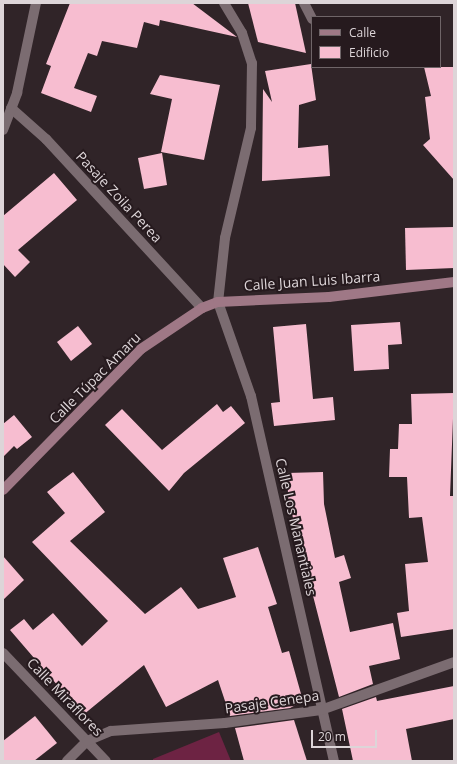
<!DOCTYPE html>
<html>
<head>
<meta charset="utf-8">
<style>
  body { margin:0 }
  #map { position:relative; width:457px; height:764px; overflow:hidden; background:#302428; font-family:"Open Sans",sans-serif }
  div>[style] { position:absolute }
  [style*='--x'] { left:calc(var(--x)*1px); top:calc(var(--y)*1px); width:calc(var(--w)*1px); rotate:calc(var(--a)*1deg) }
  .green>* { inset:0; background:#6d2343 }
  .building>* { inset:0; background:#f7bdd0 }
  .street>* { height:10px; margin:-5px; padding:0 5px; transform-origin:5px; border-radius:5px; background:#7b6c71 }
  .secondary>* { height:10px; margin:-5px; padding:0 5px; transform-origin:5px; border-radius:5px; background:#9f7886 }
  span { translate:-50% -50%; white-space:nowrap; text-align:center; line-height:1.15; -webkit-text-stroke:4px #261a1e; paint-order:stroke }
  .street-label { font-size:14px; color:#ddd5d8 }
  .frame { position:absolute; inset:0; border:4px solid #ddd5d8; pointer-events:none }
  .legend { position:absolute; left:311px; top:16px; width:130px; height:52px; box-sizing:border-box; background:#261a1e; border:1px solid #6f6568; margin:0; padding:5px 7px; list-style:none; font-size:12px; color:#ddd5d8 }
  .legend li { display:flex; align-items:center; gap:8px; height:20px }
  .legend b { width:20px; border:1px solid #6f6568 }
  .scale { position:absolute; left:311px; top:730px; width:66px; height:18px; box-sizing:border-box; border:2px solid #ddd5d8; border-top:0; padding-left:5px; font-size:12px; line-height:14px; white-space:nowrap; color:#ddd5d8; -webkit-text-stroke:3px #261a1e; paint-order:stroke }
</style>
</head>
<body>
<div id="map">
  <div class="green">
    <div style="clip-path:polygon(219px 732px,231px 761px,153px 761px,153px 759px)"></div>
  </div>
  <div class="building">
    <div style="clip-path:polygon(70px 3px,192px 3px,237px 37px,160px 20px,159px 26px,144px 22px,137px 48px,102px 41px,97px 56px,88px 53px,74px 88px,97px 96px,91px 112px,41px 93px,51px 66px,46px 64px)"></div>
    <div style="clip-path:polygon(248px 3px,295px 3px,306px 53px,258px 42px)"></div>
    <div style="clip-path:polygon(311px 64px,316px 100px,299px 105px,298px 148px,328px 145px,330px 176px,262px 181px,263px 89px,272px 102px,265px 71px)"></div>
    <div style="clip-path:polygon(424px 67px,454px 67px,454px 180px,423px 145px,430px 139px,425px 97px,431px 96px)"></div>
    <div style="clip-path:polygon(160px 75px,220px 85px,204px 160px,161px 152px,172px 99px,150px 94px)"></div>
    <div style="clip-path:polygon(162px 153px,167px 185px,144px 189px,138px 158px)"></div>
    <div style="clip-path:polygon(54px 173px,77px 200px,18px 250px,30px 262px,15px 277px,3px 264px,3px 216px)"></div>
    <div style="clip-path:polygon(454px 227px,454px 268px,406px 270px,405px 228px)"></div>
    <div style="clip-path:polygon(400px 322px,402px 344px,388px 345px,389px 369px,354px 371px,351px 325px)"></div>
    <div style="clip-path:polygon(306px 324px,313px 399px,333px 397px,335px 420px,274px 426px,271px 403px,280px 402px,273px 327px)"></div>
    <div style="clip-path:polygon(78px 326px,92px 344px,71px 361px,57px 342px)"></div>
    <div style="clip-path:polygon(454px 393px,450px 496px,454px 496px,454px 629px,401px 637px,397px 613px,409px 611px,405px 564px,428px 562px,422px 517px,409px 518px,407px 477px,389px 477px,390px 449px,398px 449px,399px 424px,412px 424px,411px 394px)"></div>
    <div style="clip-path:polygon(217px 404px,223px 412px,231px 406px,245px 423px,184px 473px,169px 491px,105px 425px,122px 409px,162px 450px)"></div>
    <div style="clip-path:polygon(14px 415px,32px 437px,17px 449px,14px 446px,3px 457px,3px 424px)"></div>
    <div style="clip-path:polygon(73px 472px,105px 512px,70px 541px,145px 614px,181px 587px,198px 609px,236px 597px,223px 558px,258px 547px,277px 604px,268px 607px,282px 653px,289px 651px,303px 701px,290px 708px,230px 716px,218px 680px,166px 707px,144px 665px,83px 715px,10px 630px,24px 619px,33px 630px,53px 613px,82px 646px,108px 621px,32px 542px,65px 513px,47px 492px)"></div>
    <div style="clip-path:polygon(323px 472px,324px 504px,335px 558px,344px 555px,351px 578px,339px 582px,350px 632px,393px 623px,400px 659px,369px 666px,373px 684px,339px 697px,292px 514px,289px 514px,287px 473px)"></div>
    <div style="clip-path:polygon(3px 556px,24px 580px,3px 600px)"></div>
    <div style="clip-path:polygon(454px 686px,454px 719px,406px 729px,412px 761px,353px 761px,342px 709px,376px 697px,377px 701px)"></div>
    <div style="clip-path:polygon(35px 716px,57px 743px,34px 761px,3px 761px,3px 741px)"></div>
    <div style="clip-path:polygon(294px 720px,307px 761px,244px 761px,235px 728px)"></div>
  </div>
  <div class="street">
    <div style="--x:224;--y:3;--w:35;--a:59"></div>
    <div style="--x:242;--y:33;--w:32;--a:72"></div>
    <div style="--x:252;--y:63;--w:65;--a:90.9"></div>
    <div style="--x:251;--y:128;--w:113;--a:103.3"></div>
    <div style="--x:225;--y:238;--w:64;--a:96.2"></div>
    <div style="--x:218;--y:302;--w:100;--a:70.7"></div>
    <div style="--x:251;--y:396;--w:374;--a:77.2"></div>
    <div style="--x:304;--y:3;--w:18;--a:63"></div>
    <div style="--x:11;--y:108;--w:47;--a:41.5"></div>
    <div style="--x:46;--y:139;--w:230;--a:47.3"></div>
    <div style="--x:3;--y:130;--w:40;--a:-69"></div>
    <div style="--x:17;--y:93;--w:92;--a:-78.1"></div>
    <div style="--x:3;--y:653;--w:149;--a:46.4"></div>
    <div style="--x:67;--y:761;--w:28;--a:-45"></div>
    <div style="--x:87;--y:741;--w:26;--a:-23"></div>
    <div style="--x:111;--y:731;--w:114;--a:-4"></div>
    <div style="--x:225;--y:723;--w:97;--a:-7.7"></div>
    <div style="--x:321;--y:710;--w:141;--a:-19.8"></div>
  </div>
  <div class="secondary">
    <div style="--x:3;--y:490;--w:197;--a:-45.6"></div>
    <div style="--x:141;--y:349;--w:73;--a:-33.9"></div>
    <div style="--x:202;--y:308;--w:17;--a:-21"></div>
    <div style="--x:218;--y:302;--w:111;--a:-2.6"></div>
    <div style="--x:329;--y:297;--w:126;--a:-6.8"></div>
  </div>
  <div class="street-label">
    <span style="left:119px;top:197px;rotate:47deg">Pasaje Zoila Perea</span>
    <span style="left:312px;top:281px;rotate:-4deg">Calle Juan Luis Ibarra</span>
    <span style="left:95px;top:378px;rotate:-45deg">Calle Túpac Amaru</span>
    <span style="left:296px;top:527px;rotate:77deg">Calle Los Manantiales</span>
    <span style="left:65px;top:697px;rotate:46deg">Calle Miraflores</span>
    <span style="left:272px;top:702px;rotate:-8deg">Pasaje Cenepa</span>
  </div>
  <div class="frame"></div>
  <ul class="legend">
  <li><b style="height:5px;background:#9f7886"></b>Calle</li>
  <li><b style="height:11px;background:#f7bdd0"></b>Edificio</li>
  </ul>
  <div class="scale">20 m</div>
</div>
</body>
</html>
